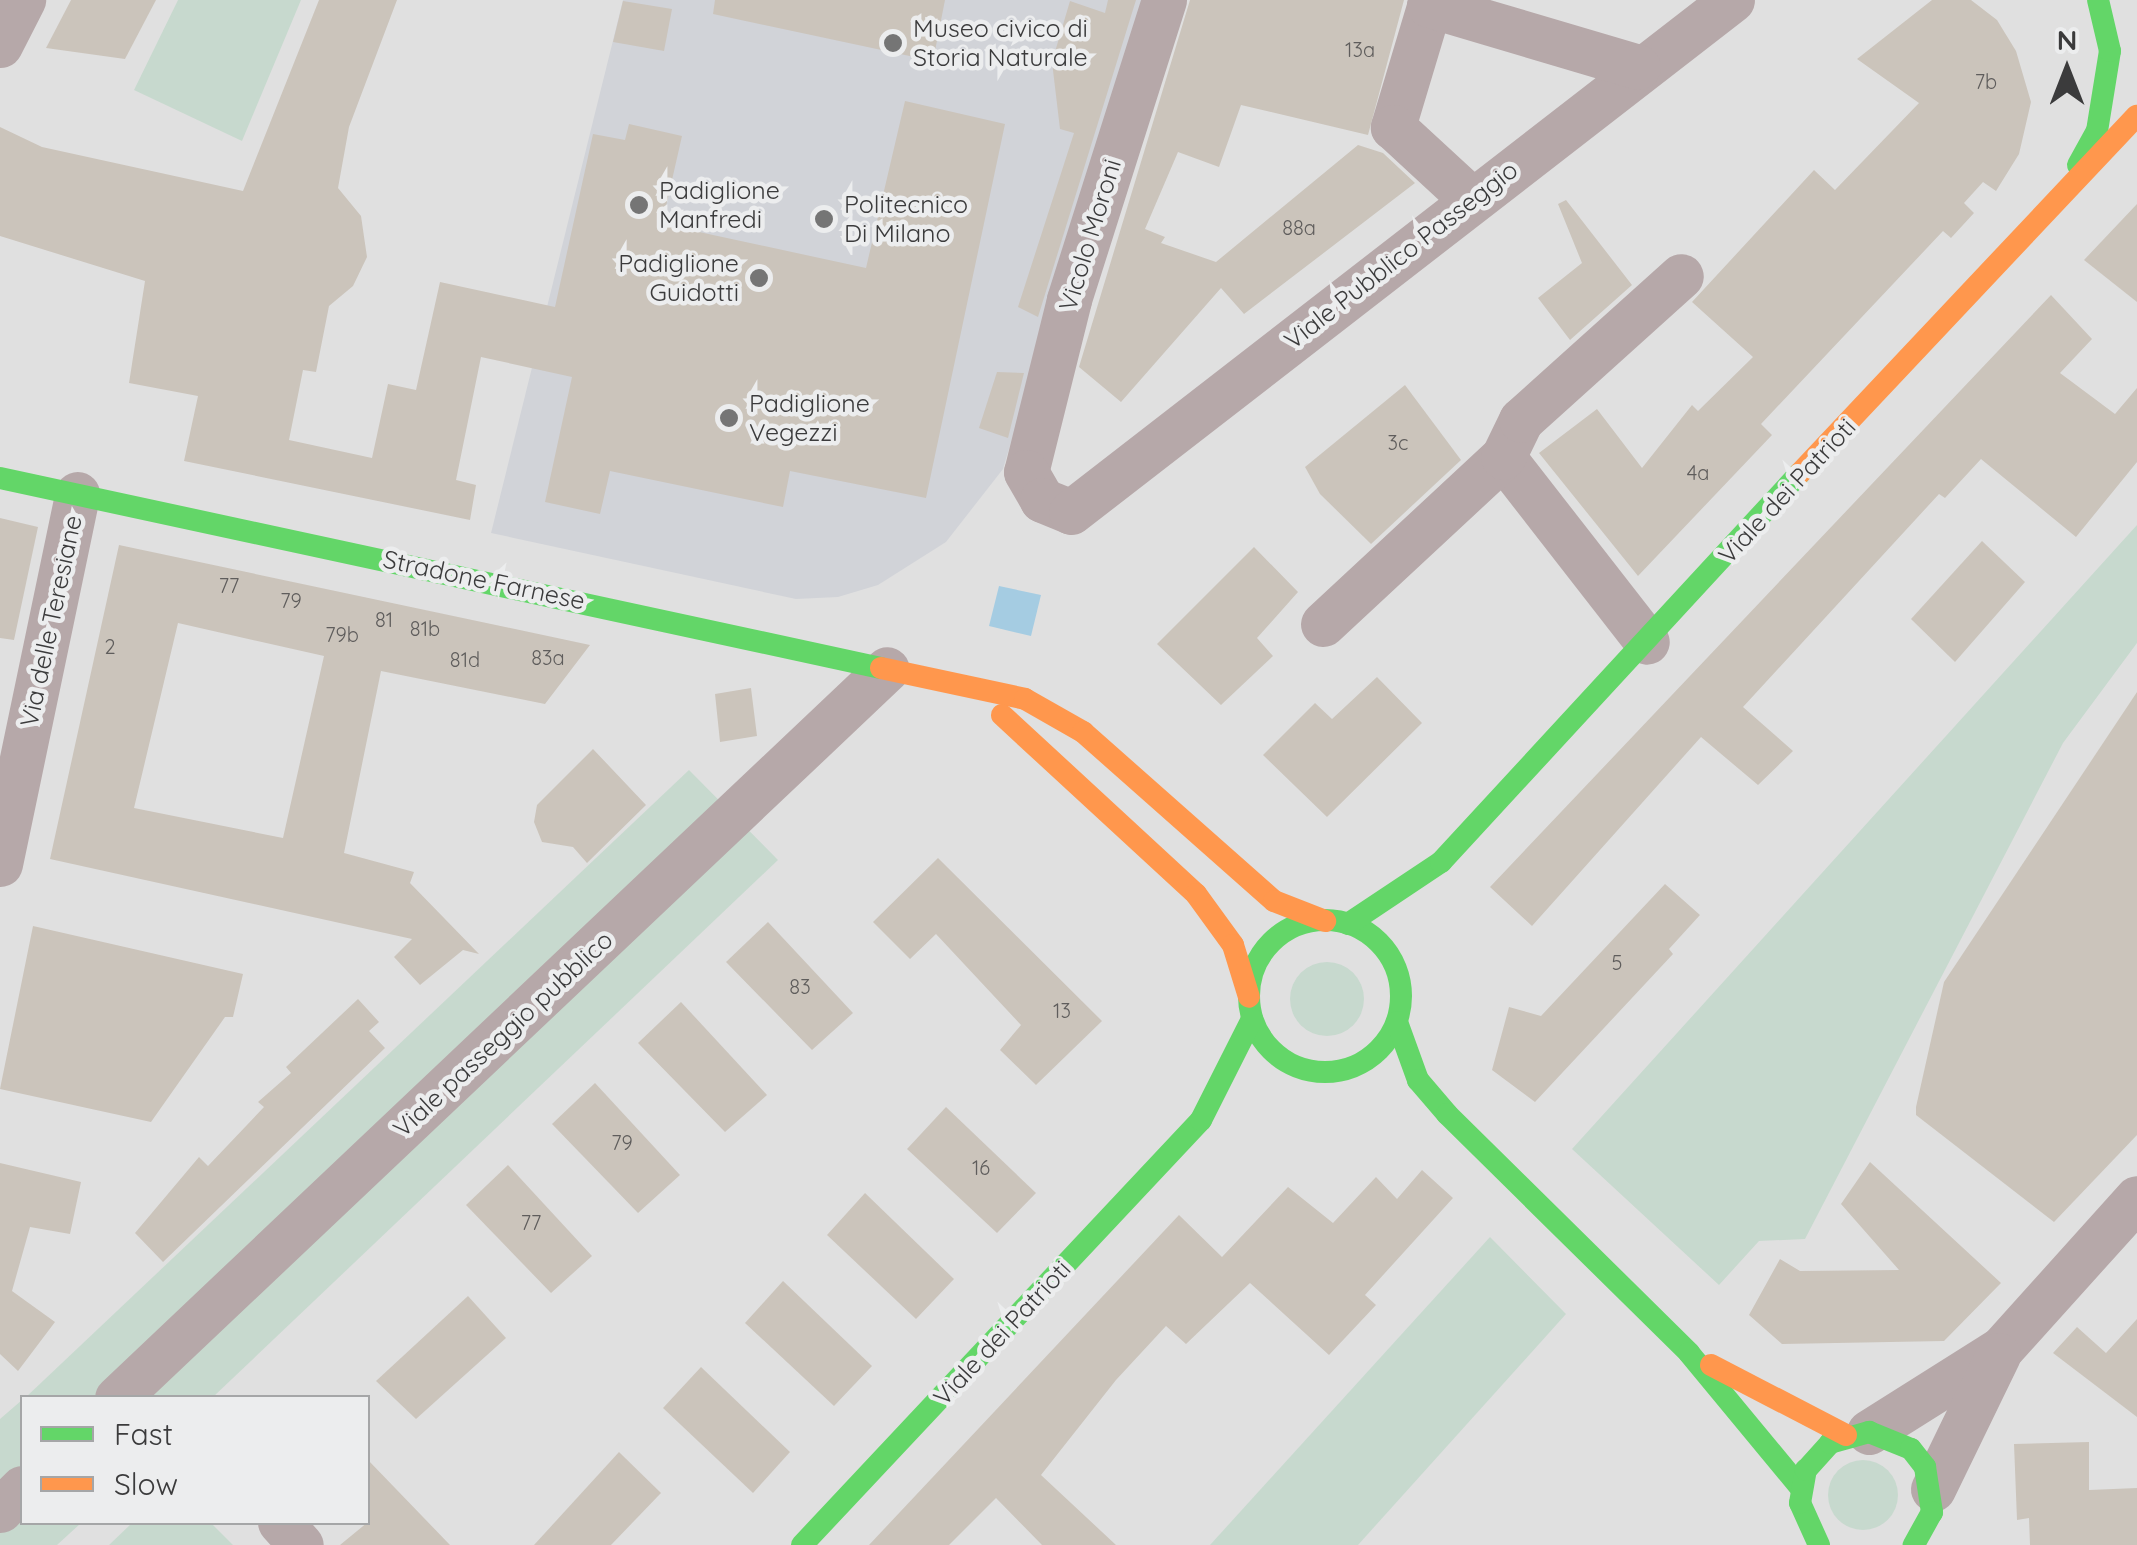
<!DOCTYPE html>
<html>
<head>
<meta charset="utf-8">
<style>
  body { margin:0 }
  #map { position:relative; width:2137px; height:1545px; overflow:hidden; background:#e0e0e0; font-family:Quicksand,sans-serif }
  div>[style] { position:absolute }
  [style*='--x'] { left:calc(var(--x)*1px); top:calc(var(--y)*1px); width:calc(var(--w)*1px); rotate:calc(var(--a)*1deg) }
  .built>* { inset:0; background:#d1d3d8 }
  .green>* { inset:0; background:#c7d9ce }
  .round { border-radius:50% }
  .water>* { inset:0; background:#a5cce2 }
  .building>* { inset:0; background:#cbc4bb }
  .street>* { height:45px; margin:-22.5px; padding:0 22.5px; transform-origin:22.5px; border-radius:22.5px; background:#b6a8a9 }
  .fast>* { height:22px; margin:-11px; padding:0 11px; transform-origin:11px; border-radius:11px; background:#63d668 }
  .fast>.ring { margin:-11px; padding:0; box-sizing:content-box; background:none; border:22px solid #63d668; border-radius:50% }
  .slow>* { height:22px; margin:-11px; padding:0 11px; transform-origin:11px; border-radius:11px; background:#ff974d }
  .dots>* { width:28px; height:28px; translate:-50% -50%; box-sizing:border-box; border:5px solid #ecedee; border-radius:50% }
  span { translate:-50% -50%; white-space:nowrap; text-align:center; line-height:1.15; -webkit-text-stroke:9px #ecedee; paint-order:stroke }
  .number-label { font-size:20px; color:#5f5d5c }
  .number-label span { -webkit-text-stroke-width:0 }
  .poi-label { font-size:25px; color:#3b3b3c }
  .left { translate:0 -50%; text-align:left }
  .right { translate:-100% -50%; text-align:right }
  .street-label { font-size:25px; color:#3b3b3c }
  .legend { position:absolute; left:20px; top:1395px; width:350px; height:130px; box-sizing:border-box; background:#ecedee; border:2px solid #a5a6a7; margin:0; padding:12px 18px; list-style:none; font-size:30px; color:#3b3b3c }
  .legend li { display:flex; align-items:center; gap:20px; height:50px }
  .legend b { width:50px; border:2px solid #a5a6a7 }
  .north { position:absolute; left:2017px; top:20px; width:100px; height:100px; -webkit-text-stroke:8px #ecedee; paint-order:stroke; rotate:0deg; font-size:28px; font-weight:700; line-height:40px; text-align:center; color:#3b3b3c }
  .north::after { content:''; display:block; margin:auto; width:35px; height:45px; background:#3b3b3c; clip-path:polygon(50% 0,100% 100%,50% 72%,0 100%) }
</style>
</head>
<body>
<div id="map">
  <div class="built">
    <div style="clip-path:polygon(623px 0,1144px 0,1003px 469px,946px 542px,878px 585px,838px 597px,796px 599px,491px 533px)"></div>
  </div>
  <div class="green">
    <div style="clip-path:polygon(178px 0,301px 0,242px 141px,134px 90px)"></div>
    <div style="clip-path:polygon(2137px 525px,2137px 643px,2063px 743px,1805px 1239px,1759px 1241px,1719px 1285px,1572px 1149px)"></div>
    <div style="clip-path:polygon(689px 770px,778px 860px,213px 1397px,25px 1398px)"></div>
    <div class="round" style="left:1290px;top:962px;width:74px;height:74px"></div>
    <div style="clip-path:polygon(1490px 1237px,1566px 1314px,1358px 1545px,1210px 1545px)"></div>
    <div style="clip-path:polygon(22px 1400px,22px 1522px,81px 1523px,57px 1545px,0 1545px,0 1419px)"></div>
    <div class="round" style="left:1828px;top:1460px;width:70px;height:70px"></div>
    <div style="clip-path:polygon(132px 1523px,211px 1523px,233px 1545px,109px 1545px)"></div>
  </div>
  <div class="water">
    <div style="clip-path:polygon(999px 586px,1041px 595px,1031px 636px,989px 626px)"></div>
  </div>
  <div class="building">
    <div style="clip-path:polygon(71px 0,156px 0,125px 59px,46px 48px)"></div>
    <div style="clip-path:polygon(319px 0,397px 0,349px 127px,338px 188px,361px 216px,367px 257px,353px 286px,329px 306px,316px 372px,303px 370px,289px 440px,372px 458px,388px 384px,416px 390px,440px 282px,555px 307px,593px 134px,625px 140px,629px 124px,682px 136px,662px 224px,866px 268px,905px 101px,1005px 124px,926px 498px,790px 471px,783px 507px,610px 471px,600px 514px,545px 502px,572px 377px,481px 357px,456px 480px,476px 485px,470px 520px,184px 461px,198px 396px,129px 383px,145px 281px,0 236px,0 127px,42px 147px,243px 191px)"></div>
    <div style="clip-path:polygon(715px 0,945px 0,933px 61px,713px 14px)"></div>
    <div style="clip-path:polygon(1108px 0,1136px 0,1038px 317px,1018px 307px,1074px 133px,1060px 129px,1052px 62px,1070px 1px,1105px 13px)"></div>
    <div style="clip-path:polygon(1190px 0,1404px 0,1368px 135px,1241px 105px,1219px 167px,1178px 152px,1145px 229px,1165px 237px,1161px 243px,1216px 262px,1358px 145px,1383px 153px,1415px 183px,1244px 314px,1221px 288px,1121px 402px,1079px 367px)"></div>
    <div style="clip-path:polygon(1932px 0,1971px 0,1997px 20px,2016px 51px,2031px 102px,2019px 154px,1996px 191px,1983px 182px,1964px 203px,1974px 213px,1951px 238px,1943px 231px,1761px 424px,1772px 435px,1638px 576px,1539px 453px,1597px 409px,1642px 468px,1692px 405px,1698px 411px,1753px 357px,1692px 302px,1814px 170px,1835px 190px,1919px 103px,1857px 59px)"></div>
    <div style="clip-path:polygon(623px 1px,672px 9px,664px 51px,613px 42px)"></div>
    <div style="clip-path:polygon(1566px 200px,1632px 285px,1570px 340px,1538px 298px,1582px 263px,1558px 204px)"></div>
    <div style="clip-path:polygon(2137px 204px,2137px 302px,2084px 260px)"></div>
    <div style="clip-path:polygon(2051px 295px,2092px 339px,2060px 373px,2115px 414px,2137px 388px,2137px 462px,2076px 537px,1981px 459px,1945px 498px,1939px 494px,1743px 707px,1793px 751px,1758px 785px,1701px 737px,1532px 926px,1490px 887px)"></div>
    <div style="clip-path:polygon(997px 372px,1024px 373px,1008px 438px,979px 428px)"></div>
    <div style="clip-path:polygon(1405px 385px,1461px 460px,1371px 544px,1320px 494px,1305px 467px)"></div>
    <div style="clip-path:polygon(0 518px,38px 527px,14px 640px,0 638px)"></div>
    <div style="clip-path:polygon(1982px 541px,2025px 582px,1955px 662px,1911px 619px)"></div>
    <div style="clip-path:polygon(evenodd,119px 545px,590px 645px,545px 704px,381px 671px,344px 853px,414px 872px,410px 883px,479px 954px,463px 950px,420px 985px,394px 957px,412px 939px,50px 859px,119px 545px,178px 623px,324px 656px,283px 838px,134px 808px,178px 623px)"></div>
    <div style="clip-path:polygon(1254px 547px,1298px 592px,1257px 638px,1273px 656px,1221px 705px,1157px 644px)"></div>
    <div style="clip-path:polygon(1377px 677px,1422px 723px,1327px 817px,1263px 755px,1315px 703px,1332px 719px)"></div>
    <div style="clip-path:polygon(751px 688px,757px 736px,720px 742px,715px 694px)"></div>
    <div style="clip-path:polygon(2137px 692px,2137px 1135px,2054px 1222px,1916px 1115px,1916px 1107px,1944px 982px)"></div>
    <div style="clip-path:polygon(593px 749px,646px 805px,587px 863px,573px 847px,542px 842px,534px 822px,537px 805px)"></div>
    <div style="clip-path:polygon(938px 858px,1102px 1021px,1036px 1085px,1000px 1050px,1021px 1025px,936px 934px,910px 959px,873px 922px)"></div>
    <div style="clip-path:polygon(1665px 884px,1700px 915px,1669px 949px,1673px 954px,1535px 1102px,1492px 1070px,1509px 1007px,1541px 1016px)"></div>
    <div style="clip-path:polygon(768px 922px,853px 1013px,812px 1050px,726px 962px)"></div>
    <div style="clip-path:polygon(33px 926px,243px 974px,233px 1017px,225px 1017px,151px 1122px,0 1089px)"></div>
    <div style="clip-path:polygon(358px 999px,379px 1022px,369px 1031px,385px 1048px,163px 1262px,135px 1233px,199px 1157px,208px 1166px,264px 1107px,258px 1102px,291px 1073px,286px 1067px)"></div>
    <div style="clip-path:polygon(681px 1002px,767px 1095px,725px 1132px,638px 1043px)"></div>
    <div style="clip-path:polygon(595px 1083px,680px 1175px,638px 1213px,552px 1124px)"></div>
    <div style="clip-path:polygon(946px 1107px,1036px 1193px,997px 1233px,907px 1149px)"></div>
    <div style="clip-path:polygon(1870px 1162px,2001px 1283px,1944px 1341px,1782px 1344px,1749px 1315px,1780px 1259px,1800px 1271px,1899px 1270px,1841px 1204px)"></div>
    <div style="clip-path:polygon(0 1163px,81px 1182px,70px 1234px,30px 1227px,12px 1291px,55px 1322px,18px 1371px,0 1354px)"></div>
    <div style="clip-path:polygon(508px 1165px,592px 1256px,551px 1293px,466px 1205px)"></div>
    <div style="clip-path:polygon(1422px 1170px,1453px 1198px,1365px 1295px,1376px 1305px,1329px 1355px,1250px 1283px,1186px 1344px,1166px 1326px,1116px 1380px,1041px 1475px,1116px 1545px,1042px 1545px,996px 1498px,949px 1545px,869px 1545px,1179px 1215px,1222px 1257px,1288px 1187px,1333px 1223px,1376px 1177px,1397px 1199px)"></div>
    <div style="clip-path:polygon(865px 1193px,954px 1279px,916px 1319px,827px 1235px)"></div>
    <div style="clip-path:polygon(783px 1281px,872px 1366px,834px 1406px,745px 1323px)"></div>
    <div style="clip-path:polygon(468px 1296px,506px 1338px,416px 1419px,376px 1381px)"></div>
    <div style="clip-path:polygon(2137px 1319px,2137px 1417px,2053px 1353px,2077px 1327px,2106px 1353px)"></div>
    <div style="clip-path:polygon(701px 1367px,790px 1452px,753px 1493px,663px 1408px)"></div>
    <div style="clip-path:polygon(2089px 1442px,2089px 1490px,2137px 1488px,2137px 1545px,2030px 1545px,2029px 1518px,2017px 1520px,2014px 1444px)"></div>
    <div style="clip-path:polygon(619px 1452px,661px 1493px,611px 1545px,534px 1545px)"></div>
    <div style="clip-path:polygon(368px 1460px,396px 1489px,450px 1545px,340px 1545px,368px 1522px)"></div>
  </div>
  <div class="street">
    <div style="--x:1164;--y:0;--w:315;--a:107.6"></div>
    <div style="--x:1069;--y:300;--w:177;--a:104"></div>
    <div style="--x:1026;--y:472;--w:32;--a:60"></div>
    <div style="--x:1042;--y:500;--w:31;--a:22"></div>
    <div style="--x:1071;--y:512;--w:836;--a:-37.76"></div>
    <div style="--x:1431;--y:0;--w:133;--a:106.7"></div>
    <div style="--x:1393;--y:127;--w:106;--a:42.7"></div>
    <div style="--x:1429;--y:5;--w:218;--a:16.5"></div>
    <div style="--x:0;--y:45;--w:51;--a:-62.9"></div>
    <div style="--x:1503;--y:457;--w:234;--a:52.1"></div>
    <div style="--x:1323;--y:624;--w:246;--a:-42.9"></div>
    <div style="--x:1503;--y:457;--w:41;--a:-64.1"></div>
    <div style="--x:1521;--y:420;--w:215;--a:-42"></div>
    <div style="--x:0;--y:864;--w:378;--a:-78.2"></div>
    <div style="--x:117;--y:1398;--w:1060;--a:-43.43"></div>
    <div style="--x:1869;--y:1432;--w:156;--a:-32.2"></div>
    <div style="--x:2001;--y:1349;--w:203;--a:-48"></div>
    <div style="--x:1933;--y:1489;--w:149;--a:-64.1"></div>
    <div style="--x:0;--y:1510;--w:31;--a:-45"></div>
    <div style="--x:280;--y:1522;--w:31;--a:48"></div>
  </div>
  <div class="fast">
    <div style="--x:2078;--y:165;--w:39;--a:-61"></div>
    <div style="--x:2097;--y:131;--w:81;--a:-80.8"></div>
    <div style="--x:2110;--y:51;--w:52;--a:-103.2"></div>
    <div style="--x:0;--y:478;--w:901;--a:12.17"></div>
    <div class="ring" style="left:1249px;top:920px;width:130px;height:130px"></div>
    <div style="--x:1348;--y:924;--w:112;--a:-33.7"></div>
    <div style="--x:1441;--y:862;--w:529;--a:-47.3"></div>
    <div style="--x:1397;--y:1022;--w:62;--a:70.1"></div>
    <div style="--x:1418;--y:1080;--w:45;--a:49.5"></div>
    <div style="--x:1447;--y:1114;--w:340;--a:44.6"></div>
    <div style="--x:1689;--y:1353;--w:174;--a:50.4"></div>
    <div style="--x:802;--y:1545;--w:583;--a:-46.81"></div>
    <div style="--x:1201;--y:1120;--w:113;--a:-63.2"></div>
    <div style="--x:1819;--y:1545;--w:46;--a:-114.3"></div>
    <div style="--x:1800;--y:1503;--w:34;--a:-80"></div>
    <div style="--x:1806;--y:1470;--w:36;--a:-48"></div>
    <div style="--x:1830;--y:1443;--w:41;--a:-15.8"></div>
    <div style="--x:1869;--y:1432;--w:45;--a:22"></div>
    <div style="--x:1911;--y:1449;--w:23;--a:52"></div>
    <div style="--x:1925;--y:1467;--w:46;--a:81.2"></div>
    <div style="--x:1932;--y:1512;--w:38;--a:119"></div>
  </div>
  <div class="slow">
    <div style="--x:1800;--y:473;--w:491;--a:-46.7"></div>
    <div style="--x:881;--y:668;--w:147;--a:12.1"></div>
    <div style="--x:1025;--y:699;--w:67;--a:29.6"></div>
    <div style="--x:1083;--y:732;--w:255;--a:41.5"></div>
    <div style="--x:1274;--y:901;--w:55;--a:21.4"></div>
    <div style="--x:1002;--y:715;--w:264;--a:42.7"></div>
    <div style="--x:1196;--y:894;--w:63;--a:54"></div>
    <div style="--x:1233;--y:945;--w:54;--a:72.9"></div>
    <div style="--x:1711;--y:1365;--w:152;--a:27.4"></div>
  </div>
  <div class="dots">
    <div style="left:893px;top:43px;background:#757575"></div>
    <div style="left:639px;top:205px;background:#757575"></div>
    <div style="left:824px;top:219px;background:#757575"></div>
    <div style="left:759px;top:278px;background:#757575"></div>
    <div style="left:729px;top:418px;background:#757575"></div>
  </div>
  <div class="number-label">
    <span style="left:1360px;top:49px">13a</span>
    <span style="left:1986px;top:81px">7b</span>
    <span style="left:1299px;top:227px">88a</span>
    <span style="left:1398px;top:442px">3c</span>
    <span style="left:1698px;top:472px">4a</span>
    <span style="left:229px;top:585px">77</span>
    <span style="left:291px;top:600px">79</span>
    <span style="left:384px;top:619px">81</span>
    <span style="left:425px;top:628px">81b</span>
    <span style="left:342px;top:634px">79b</span>
    <span style="left:110px;top:646px">2</span>
    <span style="left:548px;top:657px">83a</span>
    <span style="left:465px;top:659px">81d</span>
    <span style="left:1617px;top:962px">5</span>
    <span style="left:800px;top:986px">83</span>
    <span style="left:1062px;top:1010px">13</span>
    <span style="left:622px;top:1142px">79</span>
    <span style="left:981px;top:1167px">16</span>
    <span style="left:531px;top:1222px">77</span>
  </div>
  <div class="poi-label">
    <span class="left" style="left:913px;top:43px">Museo civico di<br>Storia Naturale</span>
    <span class="left" style="left:659px;top:205px">Padiglione<br>Manfredi</span>
    <span class="left" style="left:844px;top:219px">Politecnico<br>Di Milano</span>
    <span class="right" style="left:739px;top:278px">Padiglione<br>Guidotti</span>
    <span class="left" style="left:749px;top:418px">Padiglione<br>Vegezzi</span>
  </div>
  <div class="street-label">
    <span style="left:1090px;top:235px;rotate:-73deg">Vicolo Moroni</span>
    <span style="left:1401px;top:255px;rotate:-38deg">Viale Pubblico Passeggio</span>
    <span style="left:1787px;top:491px;rotate:-47deg">Viale dei Patrioti</span>
    <span style="left:484px;top:580px;rotate:12deg">Stradone Farnese</span>
    <span style="left:51px;top:621px;rotate:-78deg">Via delle Teresiane</span>
    <span style="left:503px;top:1034px;rotate:-43deg">Viale passeggio pubblico</span>
    <span style="left:1002px;top:1333px;rotate:-47deg">Viale dei Patrioti</span>
  </div>
  <ul class="legend">
  <li><b style="height:12px;background:#63d668"></b>Fast</li>
  <li><b style="height:12px;background:#ff974d"></b>Slow</li>
  </ul>
  <div class="north">N</div>
</div>
</body>
</html>
